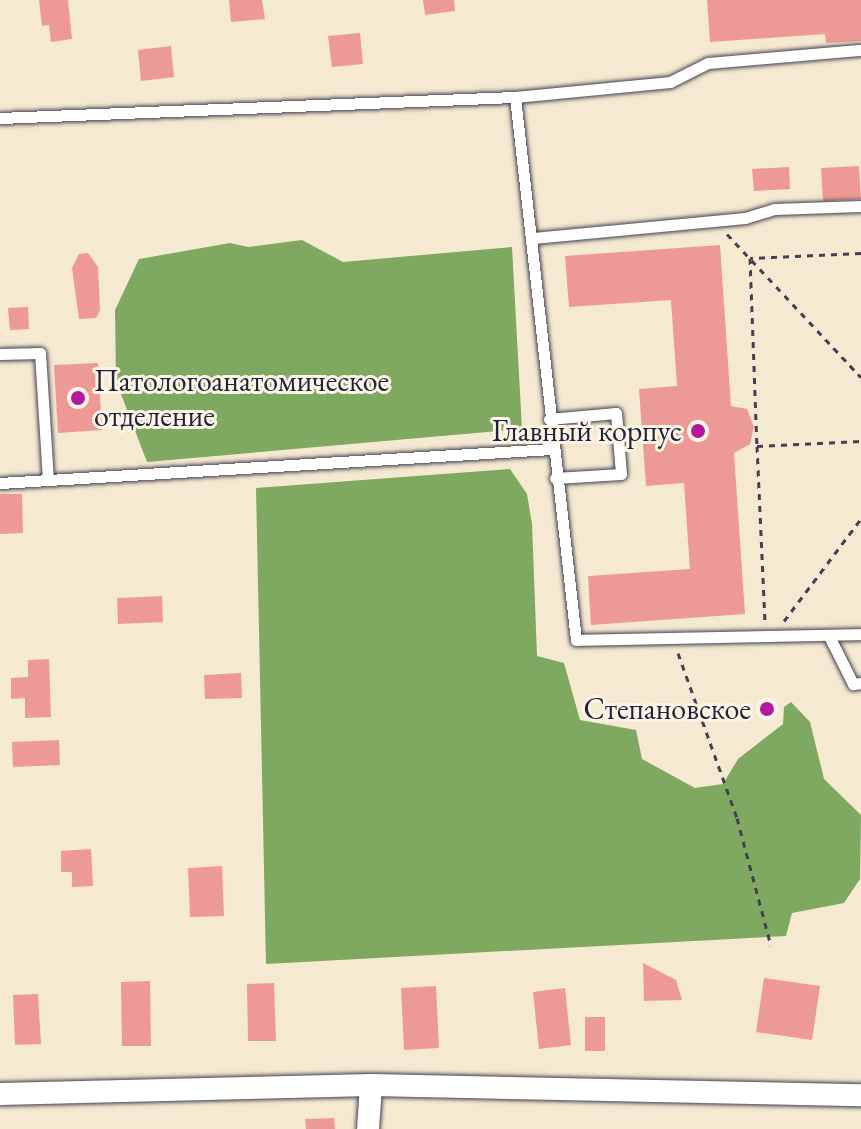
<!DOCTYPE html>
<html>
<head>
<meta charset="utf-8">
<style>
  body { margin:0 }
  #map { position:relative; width:861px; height:1129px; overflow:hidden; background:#f6e9d1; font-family:"EB Garamond",serif }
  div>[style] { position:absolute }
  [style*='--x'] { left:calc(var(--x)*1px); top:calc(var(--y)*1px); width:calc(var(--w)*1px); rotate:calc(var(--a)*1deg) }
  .forest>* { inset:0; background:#7fa960 }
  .building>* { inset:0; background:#ed9a96 }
  .path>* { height:3px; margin-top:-1.5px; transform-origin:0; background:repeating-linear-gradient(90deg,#424052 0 6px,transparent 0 12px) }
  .roads { filter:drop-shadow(0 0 2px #424052) drop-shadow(0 0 2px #424052) }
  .service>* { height:11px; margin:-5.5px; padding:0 5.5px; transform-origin:5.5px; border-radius:5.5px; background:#fff }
  .minor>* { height:22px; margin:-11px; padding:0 11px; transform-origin:11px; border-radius:11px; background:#fff }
  .dots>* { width:22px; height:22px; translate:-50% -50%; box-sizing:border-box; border:4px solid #fcf5e5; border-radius:50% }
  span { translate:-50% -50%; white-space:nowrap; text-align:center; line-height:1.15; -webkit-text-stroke:6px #fcf5e5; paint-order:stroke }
  .poi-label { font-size:30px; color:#22223b }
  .left { translate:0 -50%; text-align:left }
  .right { translate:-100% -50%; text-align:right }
</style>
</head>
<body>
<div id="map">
  <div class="forest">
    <div style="clip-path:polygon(302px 240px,343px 262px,512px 247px,522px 429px,147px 462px,116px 381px,115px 310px,139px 259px,230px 243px,248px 247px)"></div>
    <div style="clip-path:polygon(510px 469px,527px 494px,532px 524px,537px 656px,564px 663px,580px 720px,636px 730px,642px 759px,695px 788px,723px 784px,738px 759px,783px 724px,784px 707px,791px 702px,810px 722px,824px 779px,861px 815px,860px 879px,844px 903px,792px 913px,786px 936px,266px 964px,256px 488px)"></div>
  </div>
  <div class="building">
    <div style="clip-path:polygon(39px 0,68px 0,72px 39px,51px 42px,49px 25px,42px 26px)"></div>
    <div style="clip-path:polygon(229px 0,262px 0,265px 19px,231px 22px)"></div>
    <div style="clip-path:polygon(423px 0,454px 0,455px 11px,425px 15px)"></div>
    <div style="clip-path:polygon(707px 0,861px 0,861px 41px,826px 43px,825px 34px,710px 42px)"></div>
    <div style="clip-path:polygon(360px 33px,363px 64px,332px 67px,328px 36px)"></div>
    <div style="clip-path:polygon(171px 46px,174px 77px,141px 81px,138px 50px)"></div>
    <div style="clip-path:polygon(859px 166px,861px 199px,823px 201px,821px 168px)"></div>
    <div style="clip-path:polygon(789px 167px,790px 189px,754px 191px,752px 169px)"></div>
    <div style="clip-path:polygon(720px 245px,731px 406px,747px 409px,754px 427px,750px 444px,734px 453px,745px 614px,591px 625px,588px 576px,690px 569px,684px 483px,646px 486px,639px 389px,677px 386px,671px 300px,569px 307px,565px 256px)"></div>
    <div style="clip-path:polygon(88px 253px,98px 267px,100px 310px,96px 318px,79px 319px,72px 268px,79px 254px)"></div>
    <div style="clip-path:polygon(28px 307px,29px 329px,10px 330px,8px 308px)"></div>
    <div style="clip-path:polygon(98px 363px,102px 430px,58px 433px,54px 365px)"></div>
    <div style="clip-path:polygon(0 494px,22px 494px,23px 533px,0 534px)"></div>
    <div style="clip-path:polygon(162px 596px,163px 622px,118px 624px,117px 598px)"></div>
    <div style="clip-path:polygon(49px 659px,51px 717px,25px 718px,25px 698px,11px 699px,11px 678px,28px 677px,28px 660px)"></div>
    <div style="clip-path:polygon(241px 673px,242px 698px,205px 699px,204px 675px)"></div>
    <div style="clip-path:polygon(59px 740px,60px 765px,13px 767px,12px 742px)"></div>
    <div style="clip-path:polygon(91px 849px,93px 886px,72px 887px,72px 872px,61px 872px,61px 851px)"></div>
    <div style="clip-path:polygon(222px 866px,224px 916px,190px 917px,188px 868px)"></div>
    <div style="clip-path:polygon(643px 963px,676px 980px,682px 1000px,644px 1001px)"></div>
    <div style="clip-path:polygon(764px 978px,820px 986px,812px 1040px,756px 1032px)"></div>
    <div style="clip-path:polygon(150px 981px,151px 1046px,122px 1046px,121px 982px)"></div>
    <div style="clip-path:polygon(274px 983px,276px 1041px,248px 1041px,247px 984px)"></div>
    <div style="clip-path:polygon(436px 986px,439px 1048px,404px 1050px,401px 988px)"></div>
    <div style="clip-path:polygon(565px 988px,571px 1045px,539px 1049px,533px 992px)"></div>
    <div style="clip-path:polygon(38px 994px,41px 1044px,15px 1045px,13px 995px)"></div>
    <div style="clip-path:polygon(585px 1017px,605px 1017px,605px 1051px,585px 1051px)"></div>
    <div style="clip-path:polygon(334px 1118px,335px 1129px,306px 1129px,305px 1119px)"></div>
  </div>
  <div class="path">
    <div style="--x:727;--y:234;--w:196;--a:46.9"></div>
    <div style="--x:861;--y:253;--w:111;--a:177.4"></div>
    <div style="--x:750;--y:258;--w:188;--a:87.9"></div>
    <div style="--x:757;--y:446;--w:104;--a:-2.8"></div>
    <div style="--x:757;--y:446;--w:176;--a:87.4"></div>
    <div style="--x:784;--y:621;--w:128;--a:-53"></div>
    <div style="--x:678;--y:653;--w:175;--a:70.3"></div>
    <div style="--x:737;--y:818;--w:132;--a:75.1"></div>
  </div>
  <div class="roads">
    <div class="service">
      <div style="--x:515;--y:97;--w:546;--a:83.59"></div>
      <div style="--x:576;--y:640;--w:285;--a:-1.2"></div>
      <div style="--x:0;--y:118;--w:515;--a:-2.34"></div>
      <div style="--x:515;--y:97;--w:156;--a:-5.5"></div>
      <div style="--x:670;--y:82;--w:42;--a:-26.6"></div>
      <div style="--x:708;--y:63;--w:154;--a:-4.9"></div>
      <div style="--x:533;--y:238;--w:213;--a:-5.4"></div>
      <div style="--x:745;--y:218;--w:30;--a:-17"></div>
      <div style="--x:774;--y:209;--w:87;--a:-2"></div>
      <div style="--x:0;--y:354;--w:40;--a:-1.4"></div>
      <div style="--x:40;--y:353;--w:127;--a:86.4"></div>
      <div style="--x:549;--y:419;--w:67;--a:-5.1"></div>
      <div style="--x:616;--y:413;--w:61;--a:85.3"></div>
      <div style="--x:621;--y:474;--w:66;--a:176.5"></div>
      <div style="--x:0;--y:483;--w:552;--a:-3.53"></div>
      <div style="--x:829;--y:636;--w:54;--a:63.4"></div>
      <div style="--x:853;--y:684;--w:8;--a:-7"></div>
    </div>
    <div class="minor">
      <div style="--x:0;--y:1094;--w:371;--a:-1.4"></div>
      <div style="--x:371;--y:1085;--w:490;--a:1.2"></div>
      <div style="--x:368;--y:1129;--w:44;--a:-86.1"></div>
    </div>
  </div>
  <div class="dots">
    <div style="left:78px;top:398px;background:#b5179e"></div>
    <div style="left:698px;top:431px;background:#b5179e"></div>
    <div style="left:767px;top:709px;background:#b5179e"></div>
  </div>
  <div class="poi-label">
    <span class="left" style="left:94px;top:398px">Патологоанатомическое<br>отделение</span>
    <span class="right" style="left:682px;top:431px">Главный корпус</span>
    <span class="right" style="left:751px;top:709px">Степановское</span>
  </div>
</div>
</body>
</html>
